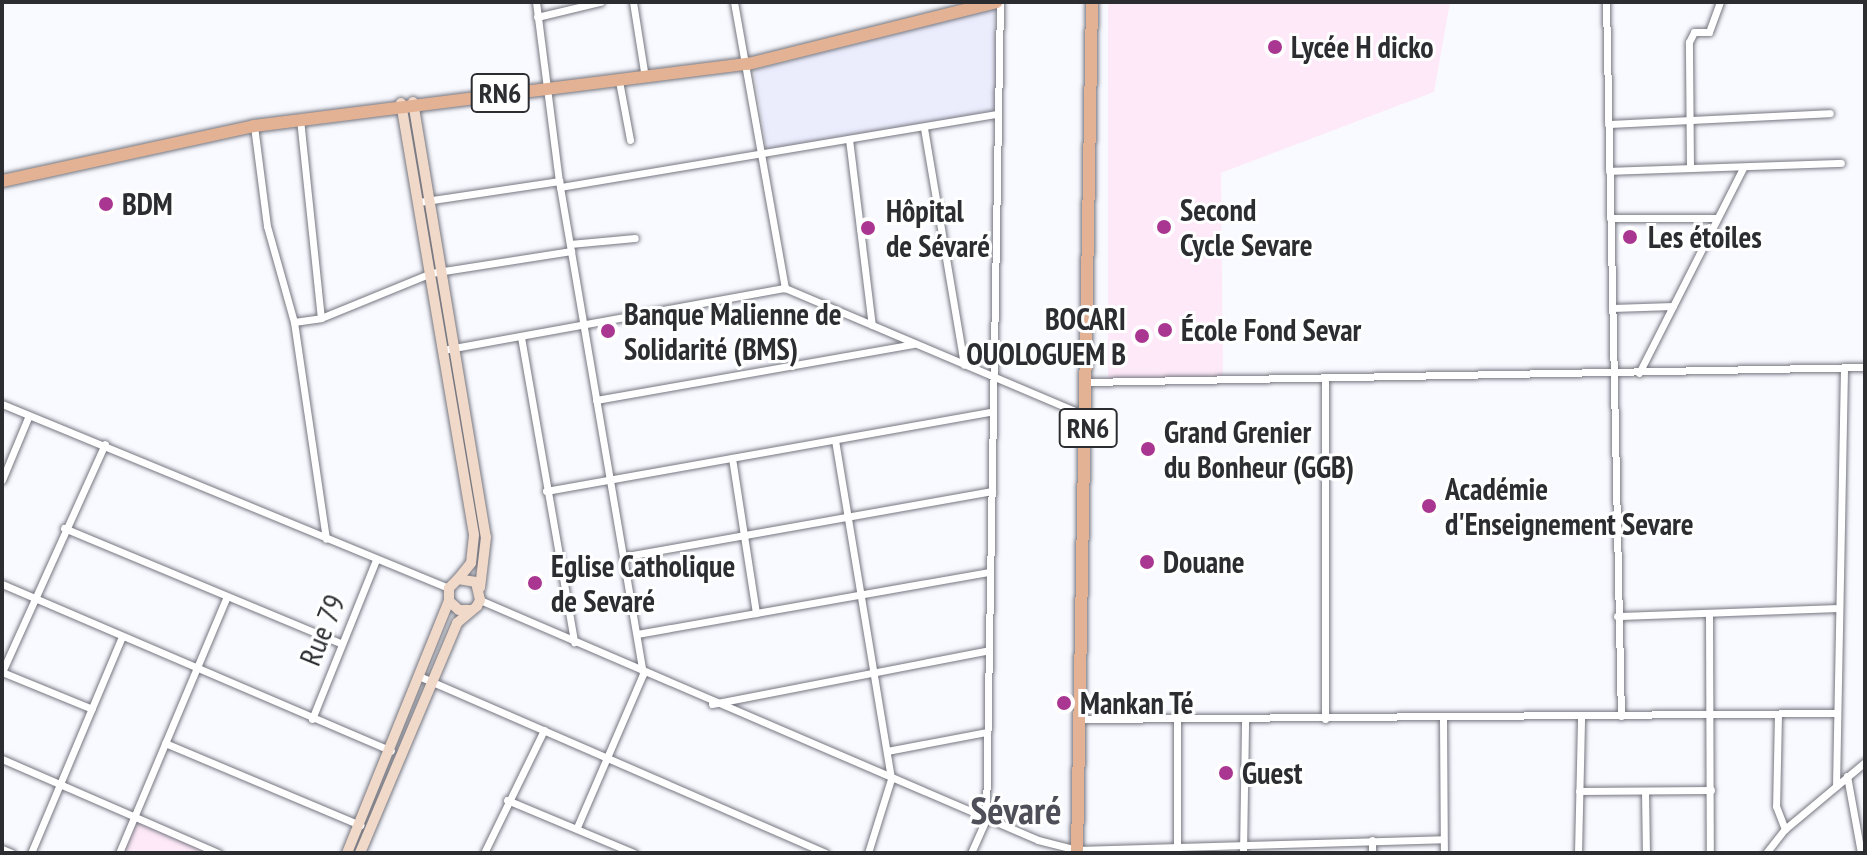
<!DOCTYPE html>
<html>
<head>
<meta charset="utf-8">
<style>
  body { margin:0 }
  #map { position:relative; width:1867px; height:855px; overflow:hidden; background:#f9faff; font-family:"PT Sans Narrow",sans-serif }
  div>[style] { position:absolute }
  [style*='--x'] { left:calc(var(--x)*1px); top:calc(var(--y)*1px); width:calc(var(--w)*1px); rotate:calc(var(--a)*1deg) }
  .built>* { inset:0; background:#ebecfc }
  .education>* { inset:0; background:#fee9f8 }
  .roads { filter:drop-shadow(0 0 2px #757680) drop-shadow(0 0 2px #757680) }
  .street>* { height:7px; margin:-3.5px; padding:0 3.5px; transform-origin:3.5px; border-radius:3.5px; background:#fff }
  .secondary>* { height:10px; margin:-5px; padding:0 5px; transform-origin:5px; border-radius:5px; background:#f1d9c9 }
  .primary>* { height:12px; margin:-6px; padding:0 6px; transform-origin:6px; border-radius:6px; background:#e3b294 }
  .dots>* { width:22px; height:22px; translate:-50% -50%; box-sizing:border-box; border:4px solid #fff; border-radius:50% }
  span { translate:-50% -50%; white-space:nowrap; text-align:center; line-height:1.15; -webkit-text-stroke:6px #fff; paint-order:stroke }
  .shield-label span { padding:2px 6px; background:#fff; border:2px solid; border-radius:6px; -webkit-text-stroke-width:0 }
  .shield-label { font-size:28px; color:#2c2d31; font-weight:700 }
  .poi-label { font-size:30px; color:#2c2d31; font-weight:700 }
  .left { translate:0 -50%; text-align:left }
  .right { translate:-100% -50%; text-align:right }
  .street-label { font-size:30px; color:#2c2d31 }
  .district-label { font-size:38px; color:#4e4f59; font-weight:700 }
  .frame { position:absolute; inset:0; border:4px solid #2c2d31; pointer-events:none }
</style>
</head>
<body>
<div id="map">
  <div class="built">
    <div style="clip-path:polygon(994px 9px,998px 112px,767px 153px,754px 70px)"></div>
  </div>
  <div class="education">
    <div style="clip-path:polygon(1108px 2px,1450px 2px,1434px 92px,1221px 173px,1223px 380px,1108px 381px)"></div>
    <div style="clip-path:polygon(136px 821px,211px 853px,122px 853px)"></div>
  </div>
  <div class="roads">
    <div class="street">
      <div style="--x:536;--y:2;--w:180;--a:82.7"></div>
      <div style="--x:559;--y:181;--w:500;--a:80.33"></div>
      <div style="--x:643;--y:674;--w:167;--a:113.3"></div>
      <div style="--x:633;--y:2;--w:77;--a:81"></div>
      <div style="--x:734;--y:2;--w:291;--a:79.9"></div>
      <div style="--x:1606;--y:2;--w:714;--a:88.8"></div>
      <div style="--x:537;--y:17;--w:65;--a:-13.4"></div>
      <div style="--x:619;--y:81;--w:60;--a:79.4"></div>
      <div style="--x:300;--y:119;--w:200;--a:84"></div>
      <div style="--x:1608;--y:124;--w:222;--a:-2.8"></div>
      <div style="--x:254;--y:126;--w:101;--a:82.6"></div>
      <div style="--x:267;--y:226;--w:100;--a:74.3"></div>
      <div style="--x:294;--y:322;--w:219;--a:81.6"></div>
      <div style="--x:924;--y:128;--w:240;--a:80.4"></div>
      <div style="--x:849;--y:139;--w:187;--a:83"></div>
      <div style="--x:1690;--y:168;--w:126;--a:-90.5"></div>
      <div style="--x:1689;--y:42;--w:11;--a:-63"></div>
      <div style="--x:1694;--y:32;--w:15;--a:0"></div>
      <div style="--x:1709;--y:32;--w:32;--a:-70"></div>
      <div style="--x:1609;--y:171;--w:232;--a:-2"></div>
      <div style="--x:560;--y:187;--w:444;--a:-9.5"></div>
      <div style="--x:419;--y:202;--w:142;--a:-8.5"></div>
      <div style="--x:1610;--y:218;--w:105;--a:0"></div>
      <div style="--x:570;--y:244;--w:65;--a:-5.3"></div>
      <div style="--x:1612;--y:308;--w:61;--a:-1.9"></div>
      <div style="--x:294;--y:322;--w:27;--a:-8"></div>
      <div style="--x:321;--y:318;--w:119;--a:-22.2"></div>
      <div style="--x:431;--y:273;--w:142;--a:-8.9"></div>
      <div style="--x:521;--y:337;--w:310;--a:80.1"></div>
      <div style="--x:443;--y:350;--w:348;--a:-10.3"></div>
      <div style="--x:785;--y:288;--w:327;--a:23"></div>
      <div style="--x:1639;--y:373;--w:230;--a:-63.1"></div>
      <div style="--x:1087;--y:382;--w:778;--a:-1.1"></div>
      <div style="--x:596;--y:400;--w:322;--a:-10"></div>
      <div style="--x:2;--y:404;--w:483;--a:22.4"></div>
      <div style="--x:835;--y:440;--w:344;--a:80.6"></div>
      <div style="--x:891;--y:779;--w:77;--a:107.3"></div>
      <div style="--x:732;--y:458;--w:157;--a:81.2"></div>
      <div style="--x:2;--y:480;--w:70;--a:-67.4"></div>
      <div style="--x:546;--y:491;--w:454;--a:-10.1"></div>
      <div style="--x:64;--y:528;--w:301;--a:22.6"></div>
      <div style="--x:627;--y:556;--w:371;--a:-10.1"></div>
      <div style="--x:2;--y:584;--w:423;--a:23.2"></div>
      <div style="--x:480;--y:600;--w:607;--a:23.27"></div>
      <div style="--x:1038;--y:840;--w:40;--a:14.4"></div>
      <div style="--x:1077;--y:850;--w:366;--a:-1.7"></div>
      <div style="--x:1709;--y:613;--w:240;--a:89.8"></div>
      <div style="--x:1617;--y:616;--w:218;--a:-2.1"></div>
      <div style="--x:637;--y:634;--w:358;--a:-10"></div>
      <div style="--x:2;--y:672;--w:250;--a:-65.7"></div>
      <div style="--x:2;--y:672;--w:97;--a:22.3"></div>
      <div style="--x:421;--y:677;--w:441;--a:23.5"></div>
      <div style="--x:712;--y:704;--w:282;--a:-11"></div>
      <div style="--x:1778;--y:714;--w:92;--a:91.2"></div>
      <div style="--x:1776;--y:806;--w:25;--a:69"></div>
      <div style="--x:312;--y:719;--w:171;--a:-68.1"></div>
      <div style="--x:1080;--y:719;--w:757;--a:-0.45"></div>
      <div style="--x:1325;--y:719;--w:339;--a:-90"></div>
      <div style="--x:1443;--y:720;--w:133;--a:89.6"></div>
      <div style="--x:165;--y:743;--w:212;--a:22.8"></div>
      <div style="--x:887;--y:751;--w:102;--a:-10.8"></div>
      <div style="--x:2;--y:759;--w:236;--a:23.5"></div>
      <div style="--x:1847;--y:776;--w:78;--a:79.7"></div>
      <div style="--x:1836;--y:786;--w:419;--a:-88.9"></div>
      <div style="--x:1579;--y:791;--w:132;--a:-0.4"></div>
      <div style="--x:1645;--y:791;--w:62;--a:89.1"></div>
      <div style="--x:507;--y:800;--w:138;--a:22.7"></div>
      <div style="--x:1372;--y:840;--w:13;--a:90"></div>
      <div style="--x:2;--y:849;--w:11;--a:22"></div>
      <div style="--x:31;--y:853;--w:235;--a:-67.2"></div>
      <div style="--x:119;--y:853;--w:276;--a:-67.2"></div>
      <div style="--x:484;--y:853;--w:137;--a:-64"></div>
      <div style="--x:971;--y:853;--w:37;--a:-66"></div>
      <div style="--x:986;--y:819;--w:817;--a:-89.02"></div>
      <div style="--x:1177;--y:853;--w:134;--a:-90"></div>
      <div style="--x:1243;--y:853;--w:134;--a:-89.1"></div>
      <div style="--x:1578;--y:853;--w:135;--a:-88.7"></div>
      <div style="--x:1766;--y:853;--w:31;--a:-52"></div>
      <div style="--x:1785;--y:829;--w:104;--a:-39.9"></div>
    </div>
    <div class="secondary">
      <div style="--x:413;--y:102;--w:441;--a:80.5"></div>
      <div style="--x:486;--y:537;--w:51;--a:96.7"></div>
      <div style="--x:401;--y:103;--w:438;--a:80.4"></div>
      <div style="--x:474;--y:535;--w:28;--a:96"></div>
      <div style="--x:471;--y:563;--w:21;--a:129"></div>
      <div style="--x:347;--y:853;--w:272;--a:-68"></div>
      <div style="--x:360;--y:853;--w:250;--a:-67.1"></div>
      <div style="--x:457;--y:623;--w:26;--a:-40"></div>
      <div style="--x:477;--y:606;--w:7;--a:-63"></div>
      <div style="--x:480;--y:600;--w:18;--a:-103"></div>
      <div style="--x:476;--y:582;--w:18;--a:-171"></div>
      <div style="--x:458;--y:579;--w:13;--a:135"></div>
      <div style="--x:449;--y:588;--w:13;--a:90"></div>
      <div style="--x:449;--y:601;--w:13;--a:42"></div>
      <div style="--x:459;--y:610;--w:12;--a:0"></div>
    </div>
    <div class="primary">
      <div style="--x:2;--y:181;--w:258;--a:-12.3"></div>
      <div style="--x:254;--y:126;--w:498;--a:-7.2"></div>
      <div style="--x:748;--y:64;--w:256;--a:-14"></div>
      <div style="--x:1077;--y:853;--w:851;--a:-88.99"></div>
    </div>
  </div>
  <div class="dots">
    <div style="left:1275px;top:47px;background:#a93792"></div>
    <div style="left:106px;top:204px;background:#a93792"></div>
    <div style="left:1164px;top:227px;background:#a93792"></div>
    <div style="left:868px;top:228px;background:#a93792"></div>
    <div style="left:1630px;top:237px;background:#a93792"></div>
    <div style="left:1165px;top:330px;background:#a93792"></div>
    <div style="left:608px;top:331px;background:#a93792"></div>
    <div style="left:1142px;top:336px;background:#a93792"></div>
    <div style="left:1148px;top:449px;background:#a93792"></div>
    <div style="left:1429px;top:506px;background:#a93792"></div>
    <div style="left:1147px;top:562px;background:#a93792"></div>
    <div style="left:535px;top:583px;background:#a93792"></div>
    <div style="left:1064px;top:703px;background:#a93792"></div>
    <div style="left:1226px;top:773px;background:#a93792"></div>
  </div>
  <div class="shield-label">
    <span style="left:500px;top:93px">RN6</span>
    <span style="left:1088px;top:428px">RN6</span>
  </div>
  <div class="poi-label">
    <span class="left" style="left:1291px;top:47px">Lycée H dicko</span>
    <span class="left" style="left:122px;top:204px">BDM</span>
    <span class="left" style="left:1180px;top:227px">Second<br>Cycle Sevare</span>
    <span class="left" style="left:886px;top:228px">Hôpital<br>de Sévaré</span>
    <span class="left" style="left:1648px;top:237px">Les étoiles</span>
    <span class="left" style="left:624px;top:331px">Banque Malienne de<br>Solidarité (BMS)</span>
    <span class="right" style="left:1126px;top:336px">BOCARI<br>OUOLOGUEM B</span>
    <span class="left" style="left:1181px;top:330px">École Fond Sevar</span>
    <span class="left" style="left:1164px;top:449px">Grand Grenier<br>du Bonheur (GGB)</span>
    <span class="left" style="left:1445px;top:506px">Académie<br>d'Enseignement Sevare</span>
    <span class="left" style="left:1163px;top:562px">Douane</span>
    <span class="left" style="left:551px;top:583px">Eglise Catholique<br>de Sevaré</span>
    <span class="left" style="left:1080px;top:703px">Mankan Té</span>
    <span class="left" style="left:1242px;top:773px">Guest</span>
  </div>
  <div class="street-label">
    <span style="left:322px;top:630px;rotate:-68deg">Rue 79</span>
  </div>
  <div class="district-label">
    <span style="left:1016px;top:810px">Sévaré</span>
  </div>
  <div class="frame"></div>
</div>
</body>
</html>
